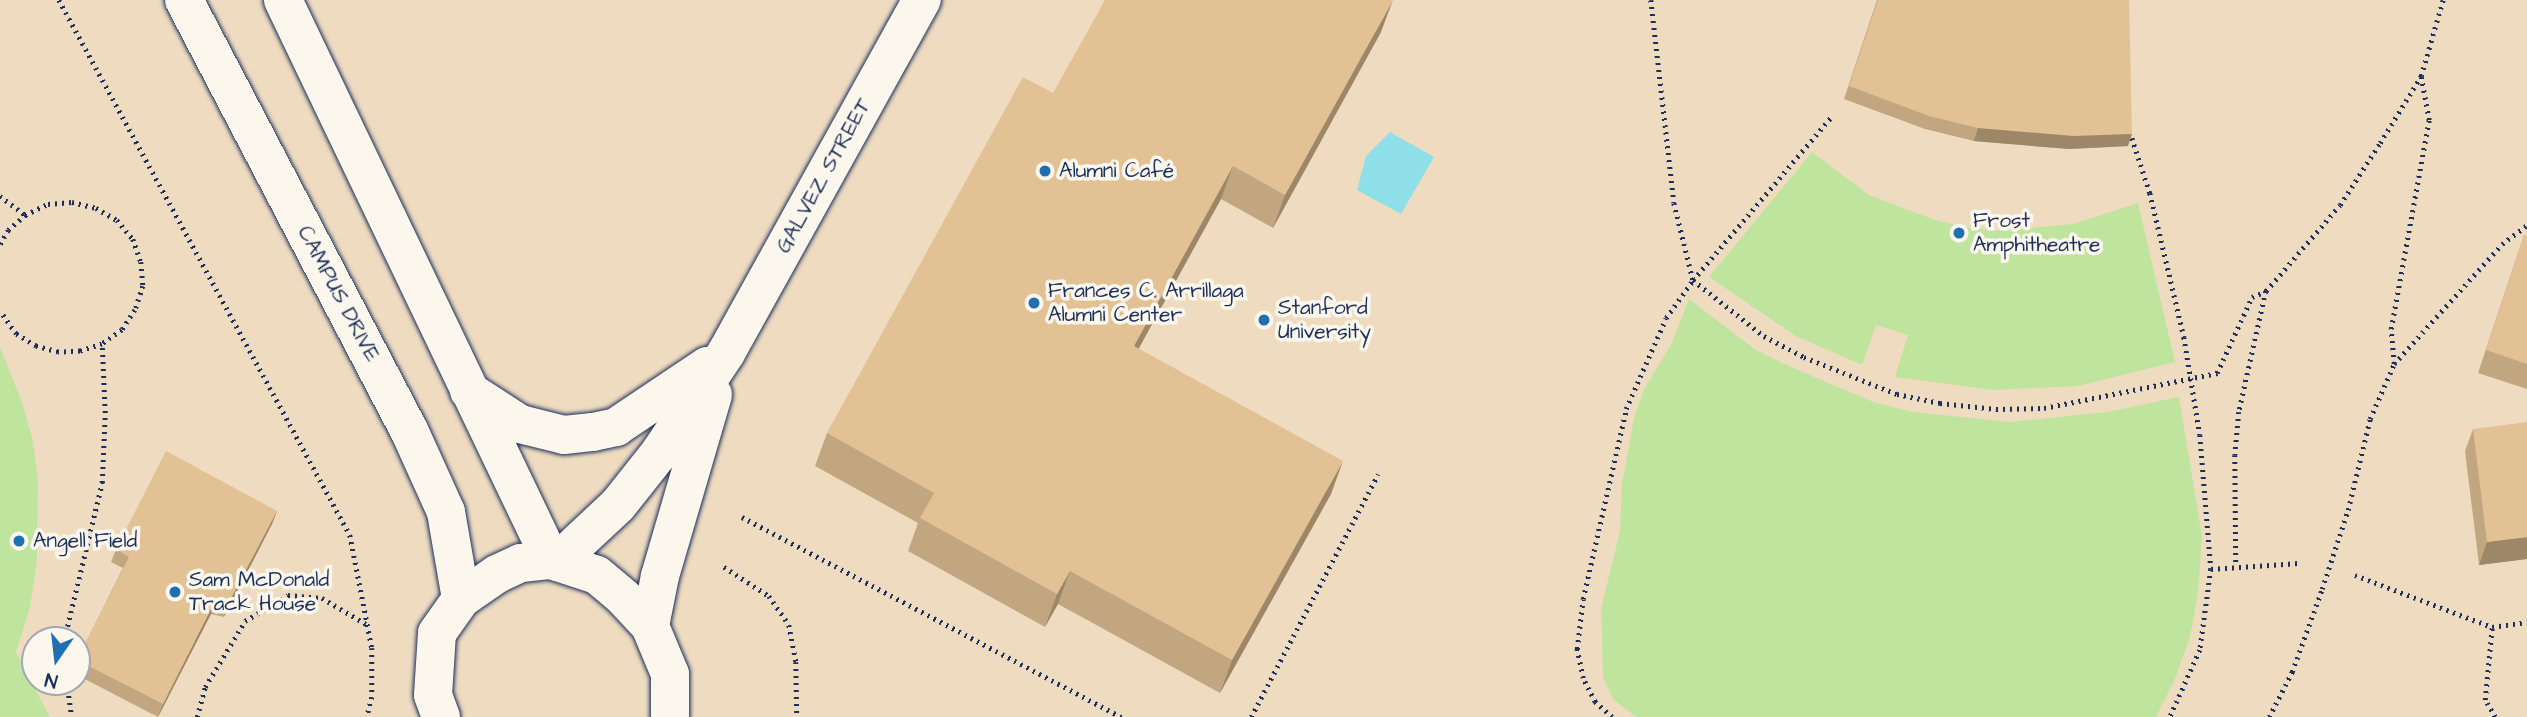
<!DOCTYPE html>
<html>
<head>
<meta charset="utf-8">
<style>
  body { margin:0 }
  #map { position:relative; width:2527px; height:717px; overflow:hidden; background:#f4e7d2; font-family:"Architects Daughter",sans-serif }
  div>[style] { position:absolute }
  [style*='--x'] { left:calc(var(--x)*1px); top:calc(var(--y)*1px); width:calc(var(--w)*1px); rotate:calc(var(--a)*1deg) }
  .built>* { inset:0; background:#efdcc0 }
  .green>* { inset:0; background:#bfe49e }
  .water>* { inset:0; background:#8edfe7 }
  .path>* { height:4.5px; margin-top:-2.25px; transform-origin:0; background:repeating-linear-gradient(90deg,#1b2f5e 0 2px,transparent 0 7px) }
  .roads { filter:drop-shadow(0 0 2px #1b2f5e) drop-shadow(0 0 2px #1b2f5e) }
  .tertiary>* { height:38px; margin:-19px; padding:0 19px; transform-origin:19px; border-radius:19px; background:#fbf7ec }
  .wall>* { inset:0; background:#c2a680 }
  .shaded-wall>* { inset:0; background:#9e8768 }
  .building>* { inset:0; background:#e2c195 }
  .dots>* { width:19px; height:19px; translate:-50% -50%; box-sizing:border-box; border:4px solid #fbf7ec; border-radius:50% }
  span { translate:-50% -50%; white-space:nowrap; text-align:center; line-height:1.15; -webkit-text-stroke:7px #fbf7ec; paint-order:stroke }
  .poi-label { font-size:21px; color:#1b2f5e }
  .left { translate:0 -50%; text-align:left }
  .street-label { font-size:21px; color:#1b2f5e }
  .north { position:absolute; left:21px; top:626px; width:70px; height:70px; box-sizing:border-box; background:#fbf7ec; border:2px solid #a1a7b3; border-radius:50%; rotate:194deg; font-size:19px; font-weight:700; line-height:28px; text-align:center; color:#1b2f5e }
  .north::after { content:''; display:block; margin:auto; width:24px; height:32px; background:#1f6fb2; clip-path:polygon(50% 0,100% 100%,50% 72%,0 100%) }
</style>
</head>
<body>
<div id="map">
  <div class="built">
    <div style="clip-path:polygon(evenodd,0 0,2527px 0,2527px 717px,0 717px,0 0,35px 640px,77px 640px,77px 682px,35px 682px,35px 640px)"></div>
  </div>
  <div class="green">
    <div style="clip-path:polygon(1812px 152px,1869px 195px,1935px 220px,1966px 227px,2002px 231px,2073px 224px,2138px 203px,2175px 362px,2078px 386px,1993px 390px,1895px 377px,1908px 335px,1876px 325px,1862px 365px,1796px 336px,1709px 277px)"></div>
    <div style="clip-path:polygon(1689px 299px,1756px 350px,1791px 367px,1873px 402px,1913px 412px,2010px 422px,2107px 412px,2179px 397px,2202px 536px,2198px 592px,2190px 637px,2175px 679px,2156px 717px,1636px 717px,1613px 699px,1603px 677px,1601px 609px,1620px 531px,1622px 484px,1634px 418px,1644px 389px,1671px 345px)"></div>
    <div style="clip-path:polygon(0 347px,23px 405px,33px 442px,38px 481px,37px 560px,30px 607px,16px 652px,50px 717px,0 717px)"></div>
  </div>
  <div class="water">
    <div style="clip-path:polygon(1390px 132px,1434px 157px,1401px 214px,1357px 190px,1366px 156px)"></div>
  </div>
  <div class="path">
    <div style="--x:59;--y:0;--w:609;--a:61.46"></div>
    <div style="--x:350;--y:535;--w:115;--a:79"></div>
    <div style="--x:372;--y:648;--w:49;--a:90"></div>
    <div style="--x:372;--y:697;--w:21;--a:104"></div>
    <div style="--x:1651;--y:0;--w:204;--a:83.5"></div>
    <div style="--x:1674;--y:203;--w:79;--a:76.1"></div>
    <div style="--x:1693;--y:280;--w:90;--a:38.3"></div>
    <div style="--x:1764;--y:336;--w:45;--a:27.7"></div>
    <div style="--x:1804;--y:357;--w:100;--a:21.7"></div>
    <div style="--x:1897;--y:394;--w:44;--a:11.8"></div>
    <div style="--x:1940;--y:403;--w:56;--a:6.1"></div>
    <div style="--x:1996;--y:409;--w:48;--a:-1.2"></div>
    <div style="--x:2044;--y:408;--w:177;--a:-11.4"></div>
    <div style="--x:2217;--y:373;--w:84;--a:-65.3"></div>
    <div style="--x:2252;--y:297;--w:15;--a:-23"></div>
    <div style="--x:2266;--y:291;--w:124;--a:102.6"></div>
    <div style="--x:2239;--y:412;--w:43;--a:95.3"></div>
    <div style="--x:2235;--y:455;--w:111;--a:89.5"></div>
    <div style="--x:2132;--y:138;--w:58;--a:71.9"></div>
    <div style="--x:2150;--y:193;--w:148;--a:76.7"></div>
    <div style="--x:2184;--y:337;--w:99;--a:80.7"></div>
    <div style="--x:2200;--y:435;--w:134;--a:85.3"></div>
    <div style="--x:2211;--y:569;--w:82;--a:97.7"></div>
    <div style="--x:2200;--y:650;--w:73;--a:114.1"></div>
    <div style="--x:0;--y:196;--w:31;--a:37"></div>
    <div style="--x:0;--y:244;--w:16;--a:-60"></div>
    <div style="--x:8;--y:230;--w:23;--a:-41"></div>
    <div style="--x:25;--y:215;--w:25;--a:-26"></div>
    <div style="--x:48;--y:204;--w:24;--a:-5"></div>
    <div style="--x:72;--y:202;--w:25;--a:14"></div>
    <div style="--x:96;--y:208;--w:24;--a:30"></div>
    <div style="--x:117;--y:220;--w:25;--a:50"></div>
    <div style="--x:133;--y:239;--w:24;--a:71"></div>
    <div style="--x:141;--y:262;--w:24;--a:85"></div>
    <div style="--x:143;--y:286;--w:25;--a:108"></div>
    <div style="--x:135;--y:310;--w:24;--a:123"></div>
    <div style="--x:122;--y:330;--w:24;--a:145"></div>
    <div style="--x:102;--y:344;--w:23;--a:162"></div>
    <div style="--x:80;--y:351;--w:22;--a:177"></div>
    <div style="--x:58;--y:352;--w:23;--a:-165"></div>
    <div style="--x:36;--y:346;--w:23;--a:-149"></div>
    <div style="--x:16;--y:334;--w:28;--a:-125"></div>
    <div style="--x:2266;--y:291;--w:113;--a:-49.3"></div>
    <div style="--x:2340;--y:205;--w:74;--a:-57.2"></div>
    <div style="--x:2380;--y:143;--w:79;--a:-58.5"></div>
    <div style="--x:2421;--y:76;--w:79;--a:-73.9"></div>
    <div style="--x:2394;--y:364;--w:35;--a:-95"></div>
    <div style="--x:2391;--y:329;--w:212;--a:-79.7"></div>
    <div style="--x:2429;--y:120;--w:44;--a:-100.5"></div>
    <div style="--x:742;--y:517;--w:429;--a:27.8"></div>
    <div style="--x:724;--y:567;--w:54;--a:32.8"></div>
    <div style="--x:769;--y:596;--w:35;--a:55"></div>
    <div style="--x:789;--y:625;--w:38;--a:79"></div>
    <div style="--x:796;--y:662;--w:55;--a:89"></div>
    <div style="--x:2211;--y:569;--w:87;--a:-3.9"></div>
    <div style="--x:2355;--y:575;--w:147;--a:20.8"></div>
    <div style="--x:64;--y:640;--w:162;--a:-76.4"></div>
    <div style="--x:102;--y:483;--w:70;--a:-87.5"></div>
    <div style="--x:105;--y:413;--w:69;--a:-92.5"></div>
    <div style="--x:67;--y:682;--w:35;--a:82"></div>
    <div style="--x:197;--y:717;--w:31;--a:-75"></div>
    <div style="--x:205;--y:687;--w:77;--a:-58.8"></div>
    <div style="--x:245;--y:621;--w:50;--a:-31.2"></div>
    <div style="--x:288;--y:595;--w:34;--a:5"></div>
    <div style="--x:322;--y:598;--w:51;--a:30.6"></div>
    <div style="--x:1251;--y:717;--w:274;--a:-62.4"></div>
    <div style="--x:1612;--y:717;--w:23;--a:-139"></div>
    <div style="--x:1595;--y:702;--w:27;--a:-117"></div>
    <div style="--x:1583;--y:678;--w:30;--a:-102"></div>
    <div style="--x:1577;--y:649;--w:50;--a:-83.2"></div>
    <div style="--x:1583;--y:599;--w:195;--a:-77.2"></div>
    <div style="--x:1626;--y:409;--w:99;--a:-66.3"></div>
    <div style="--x:1666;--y:318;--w:47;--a:-54.6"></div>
    <div style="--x:1693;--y:280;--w:216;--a:-49.7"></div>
    <div style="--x:2269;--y:717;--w:51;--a:-62.9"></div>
    <div style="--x:2292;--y:672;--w:88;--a:-70.1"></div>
    <div style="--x:2322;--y:589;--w:83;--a:-71.8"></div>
    <div style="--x:2348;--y:510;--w:94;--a:-76.4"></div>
    <div style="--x:2370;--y:419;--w:60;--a:-66.4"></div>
    <div style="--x:2394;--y:364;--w:161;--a:-48"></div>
    <div style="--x:2502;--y:244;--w:31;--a:-37"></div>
    <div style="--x:2495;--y:717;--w:20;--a:-120"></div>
    <div style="--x:2485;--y:700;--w:73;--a:-84.5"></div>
    <div style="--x:2492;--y:627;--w:35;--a:-8"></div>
  </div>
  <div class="roads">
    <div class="tertiary">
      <div style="--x:184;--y:0;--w:485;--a:62.4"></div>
      <div style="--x:409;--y:430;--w:90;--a:65.7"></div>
      <div style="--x:446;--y:512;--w:88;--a:80.2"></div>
      <div style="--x:283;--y:0;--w:621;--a:64.43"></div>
      <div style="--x:469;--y:391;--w:61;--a:32.9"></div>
      <div style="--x:520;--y:424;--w:45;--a:14"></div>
      <div style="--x:564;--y:435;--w:29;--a:-6"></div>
      <div style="--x:593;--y:432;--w:24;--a:-12"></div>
      <div style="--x:616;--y:427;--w:110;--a:-33.8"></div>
      <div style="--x:557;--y:562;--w:83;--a:-43.1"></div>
      <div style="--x:618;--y:505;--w:68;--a:-51.6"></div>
      <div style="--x:660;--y:452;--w:119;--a:-56.3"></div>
      <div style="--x:726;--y:353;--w:404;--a:-61"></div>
      <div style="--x:650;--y:626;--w:51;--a:-78.7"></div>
      <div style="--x:660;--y:576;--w:189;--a:-73.7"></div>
      <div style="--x:441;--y:717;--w:23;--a:-110"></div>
      <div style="--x:433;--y:695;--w:62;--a:-86.3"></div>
      <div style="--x:437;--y:633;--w:42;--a:-54.8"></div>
      <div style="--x:461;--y:599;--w:44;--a:-34.8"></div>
      <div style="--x:497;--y:574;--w:26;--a:-25"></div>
      <div style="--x:521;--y:563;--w:30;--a:-6"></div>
      <div style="--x:551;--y:560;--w:48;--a:18.1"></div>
      <div style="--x:597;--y:575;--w:35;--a:40"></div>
      <div style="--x:624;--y:598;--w:38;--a:47"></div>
      <div style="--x:650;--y:626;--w:52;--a:67.4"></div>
      <div style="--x:670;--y:674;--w:43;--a:90"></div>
    </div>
  </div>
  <div class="wall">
    <div style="clip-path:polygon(1877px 0,2128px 146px,2069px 149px,1974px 141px,1925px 129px,1844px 99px)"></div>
    <div style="clip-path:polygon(1381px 32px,1273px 228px,1221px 199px,1138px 349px,1331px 494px,1220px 693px,1058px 604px,1045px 627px,908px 551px,918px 523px,815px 466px,827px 433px,1053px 93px)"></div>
    <div style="clip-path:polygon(2524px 235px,2527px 236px,2527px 389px,2478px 373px)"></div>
    <div style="clip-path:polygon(2473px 429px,2527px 559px,2479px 565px,2465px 451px)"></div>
    <div style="clip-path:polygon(277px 511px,272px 524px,224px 617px,211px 614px,158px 717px,77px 675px,77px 660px,123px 568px,111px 562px,116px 549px)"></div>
  </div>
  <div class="shaded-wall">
    <div style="clip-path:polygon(1393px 0,1381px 32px,1273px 228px,1285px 195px)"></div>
    <div style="clip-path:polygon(1978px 128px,2132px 134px,2128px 146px,2069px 149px,1974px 141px)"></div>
    <div style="clip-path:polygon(1233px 166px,1221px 199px,1122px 379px,1134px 346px)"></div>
    <div style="clip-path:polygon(1343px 461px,1331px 494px,1220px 693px,1232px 660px)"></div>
    <div style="clip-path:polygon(277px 511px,272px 524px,224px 617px,228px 604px)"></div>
    <div style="clip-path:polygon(2527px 537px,2527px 559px,2479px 565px,2487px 542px)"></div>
    <div style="clip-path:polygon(1070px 571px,1058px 604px,1045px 627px,1057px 594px)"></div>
    <div style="clip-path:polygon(215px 601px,211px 614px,158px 717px,163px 704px)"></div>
  </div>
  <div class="building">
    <div style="clip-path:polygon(1105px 0,1393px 0,1285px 195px,1233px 166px,1134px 346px,1343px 461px,1232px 660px,1070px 571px,1057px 594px,920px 518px,934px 493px,827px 433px,1023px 77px,1053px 93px)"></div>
    <div style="clip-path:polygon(1878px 0,2129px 0,2132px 134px,2073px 136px,1978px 128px,1929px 116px,1849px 86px)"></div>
    <div style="clip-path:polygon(2524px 235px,2527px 236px,2527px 364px,2486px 350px)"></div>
    <div style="clip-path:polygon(2527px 422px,2527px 537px,2487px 542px,2473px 429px)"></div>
    <div style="clip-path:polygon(166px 451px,277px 511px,228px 604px,215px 601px,163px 704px,77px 660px,129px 557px,116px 549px)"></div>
  </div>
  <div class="dots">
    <div style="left:1045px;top:171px;background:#1f6fb2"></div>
    <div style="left:1959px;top:233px;background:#1f6fb2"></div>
    <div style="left:1034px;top:303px;background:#1f6fb2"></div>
    <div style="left:1264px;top:320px;background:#1f6fb2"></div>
    <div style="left:19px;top:541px;background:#1f6fb2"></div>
    <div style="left:175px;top:592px;background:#1f6fb2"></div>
  </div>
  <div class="poi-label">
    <span class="left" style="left:1059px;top:171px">Alumni Café</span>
    <span class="left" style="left:1973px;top:233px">Frost<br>Amphitheatre</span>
    <span class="left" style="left:1048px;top:303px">Frances C. Arrillaga<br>Alumni Center</span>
    <span class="left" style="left:1278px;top:320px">Stanford<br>University</span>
    <span class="left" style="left:33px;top:541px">Angell Field</span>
    <span class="left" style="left:189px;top:592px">Sam McDonald<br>Track House</span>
  </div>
  <div class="street-label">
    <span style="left:824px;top:176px;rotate:-61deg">GALVEZ STREET</span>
    <span style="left:338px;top:294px;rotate:62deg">CAMPUS DRIVE</span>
  </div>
  <div class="north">N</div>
</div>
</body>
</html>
